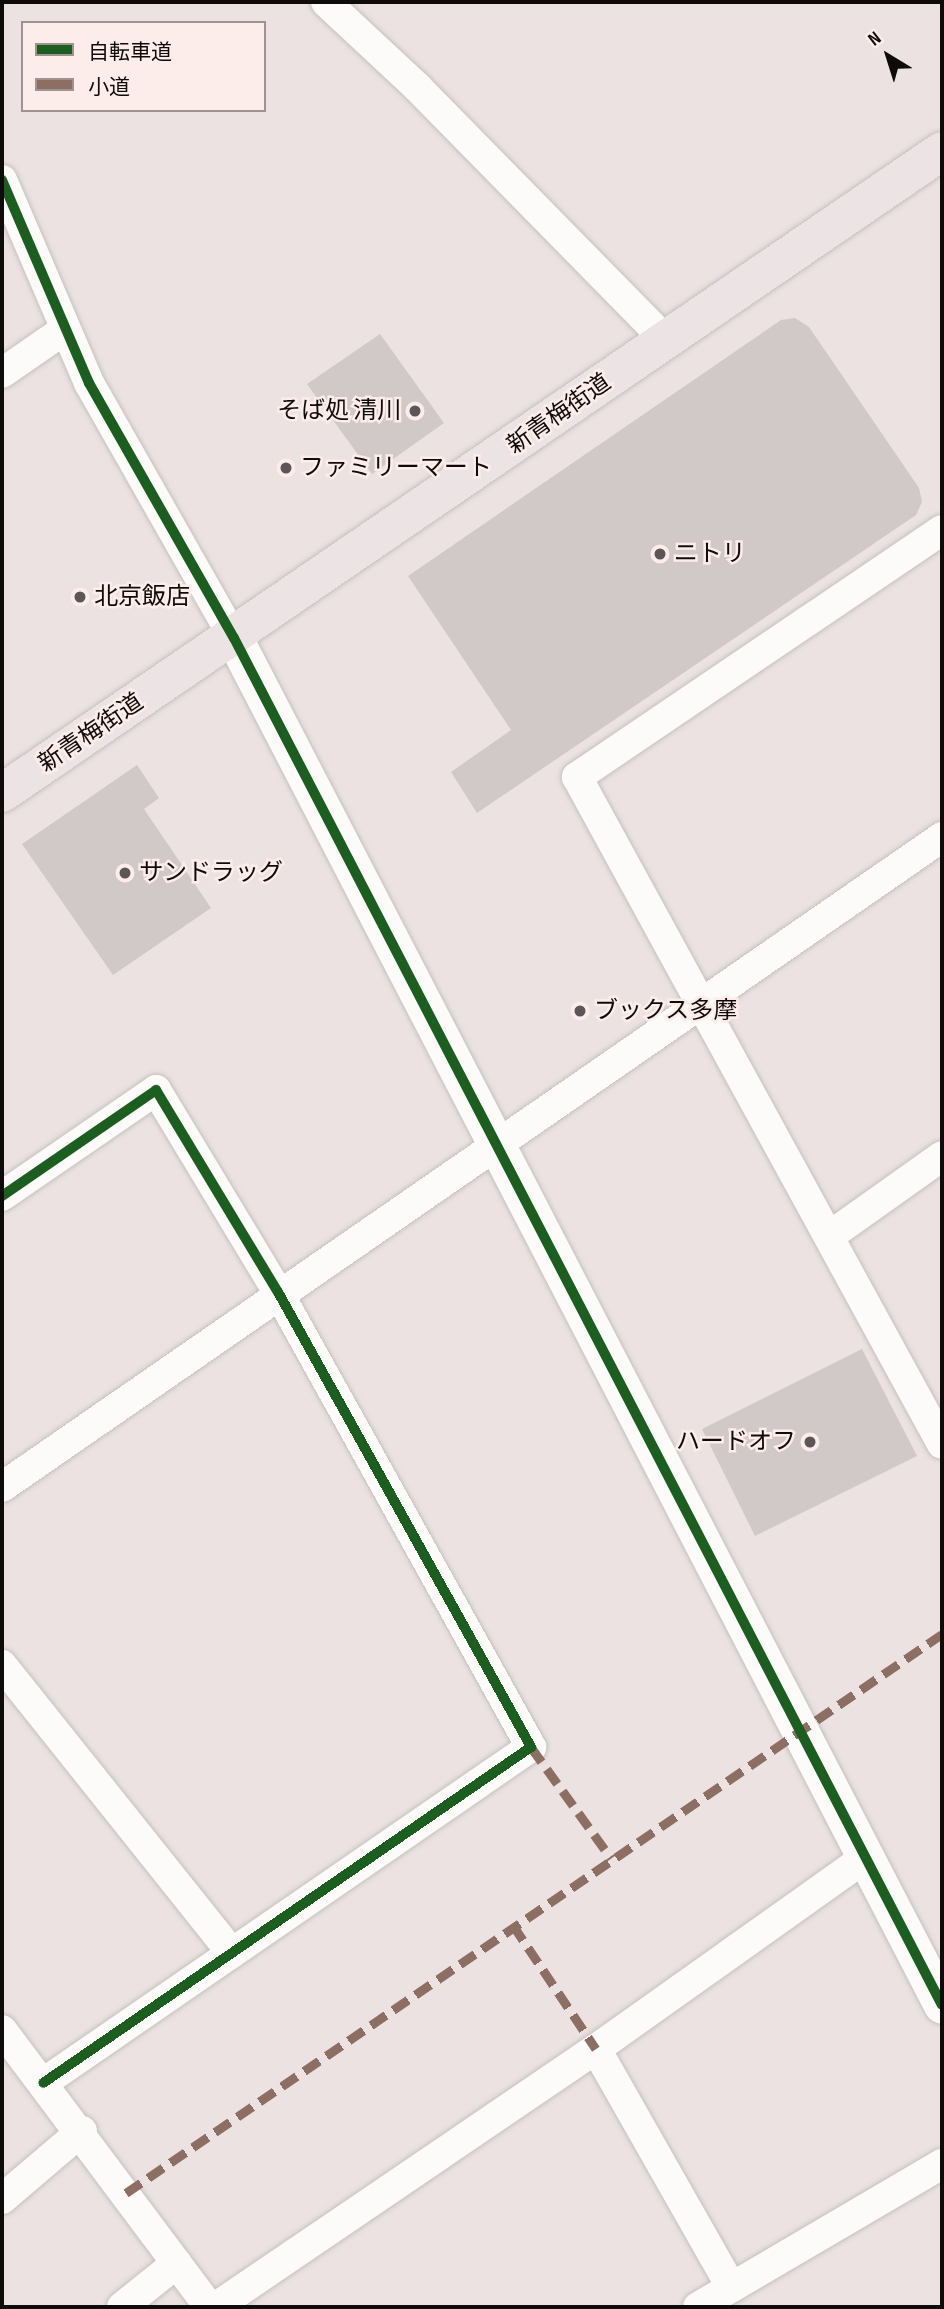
<!DOCTYPE html>
<html>
<head>
<meta charset="utf-8">
<style>
  body { margin:0 }
  #map { position:relative; width:944px; height:2309px; overflow:hidden; background:#ebe2e1; font-family:"Sofia Sans Condensed","Noto Sans JP",sans-serif }
  div>[style] { position:absolute }
  [style*='--x'] { left:calc(var(--x)*1px); top:calc(var(--y)*1px); width:calc(var(--w)*1px); rotate:calc(var(--a)*1deg) }
  .building>* { inset:0; background:#d0c9c7 }
  .roads { filter:drop-shadow(0 0 2px #c6c0bf) drop-shadow(0 0 2px #c6c0bf) }
  .minor>* { height:30px; margin:-15px; padding:0 15px; transform-origin:15px; border-radius:15px; background:#fcfbfa }
  .tertiary>* { height:37px; margin:-18.5px; padding:0 18.5px; transform-origin:18.5px; border-radius:18.5px; background:#fcfbfa }
  .primary>* { height:38px; margin:-19px; padding:0 19px; transform-origin:19px; border-radius:19px; background:#ece3e4 }
  .quiet>* { height:9px; margin-top:-4.5px; transform-origin:0; background:repeating-linear-gradient(90deg,#8d6e63 0 18px,transparent 0 27px) }
  .cycleway>* { height:10px; margin:-5px; padding:0 5px; transform-origin:5px; border-radius:5px; background:#1b5e20 }
  .dots>* { width:19px; height:19px; translate:-50% -50%; box-sizing:border-box; border:4px solid #fcedea; border-radius:50% }
  span { translate:-50% -50%; white-space:nowrap; text-align:center; line-height:1.15; -webkit-text-stroke:5px #fcedea; paint-order:stroke }
  .poi-label { font-size:24px; color:#100b0b }
  .right { translate:-100% -50%; text-align:right }
  .left { translate:0 -50%; text-align:left }
  .street-label { font-size:24px; color:#100b0b }
  .frame { position:absolute; inset:0; border:4px solid #100b0b; pointer-events:none }
  .legend { position:absolute; left:21px; top:21px; width:245px; height:91px; box-sizing:border-box; background:#fcedea; border:2px solid #9e9391; margin:0; padding:9px 12px; list-style:none; font-size:21px; color:#100b0b }
  .legend li { display:flex; align-items:center; gap:14px; height:35px }
  .legend b { width:35px; border:2px solid #9e9391 }
  .north { position:absolute; left:853px; top:21px; width:70px; height:70px; -webkit-text-stroke:5px #fcedea; paint-order:stroke; rotate:322deg; font-size:19px; font-weight:700; line-height:28px; text-align:center; color:#100b0b }
  .north::after { content:''; display:block; margin:auto; width:24px; height:32px; background:#100b0b; clip-path:polygon(50% 0,100% 100%,50% 72%,0 100%) }
</style>
</head>
<body>
<div id="map">
  <div class="building">
    <div style="clip-path:polygon(795px 318px,809px 327px,919px 488px,922px 502px,916px 515px,477px 813px,451px 772px,511px 730px,408px 576px,781px 320px)"></div>
    <div style="clip-path:polygon(380px 334px,444px 423px,372px 474px,307px 384px)"></div>
    <div style="clip-path:polygon(137px 765px,159px 798px,144px 809px,211px 908px,113px 975px,22px 844px)"></div>
    <div style="clip-path:polygon(862px 1349px,917px 1456px,755px 1536px,702px 1429px)"></div>
  </div>
  <div class="roads">
    <div class="minor">
      <div style="--x:326;--y:2;--w:125;--a:43"></div>
      <div style="--x:417;--y:87;--w:355;--a:45.5"></div>
      <div style="--x:2;--y:180;--w:221;--a:66.8"></div>
      <div style="--x:89;--y:383;--w:293;--a:60.4"></div>
      <div style="--x:2;--y:373;--w:75;--a:-34.7"></div>
      <div style="--x:942;--y:530;--w:441;--a:145.9"></div>
      <div style="--x:577;--y:777;--w:760;--a:61.31"></div>
      <div style="--x:2;--y:1196;--w:187;--a:-34.5"></div>
      <div style="--x:156;--y:1090;--w:236;--a:58.9"></div>
      <div style="--x:278;--y:1292;--w:521;--a:60.92"></div>
      <div style="--x:531;--y:1747;--w:592;--a:145.45"></div>
      <div style="--x:831;--y:1235;--w:136;--a:-35.4"></div>
      <div style="--x:2;--y:1487;--w:1143;--a:-34.66"></div>
      <div style="--x:2;--y:1665;--w:367;--a:51.4"></div>
      <div style="--x:2;--y:2030;--w:346;--a:53.2"></div>
      <div style="--x:596;--y:2049;--w:274;--a:60.4"></div>
      <div style="--x:2;--y:2199;--w:105;--a:-40.4"></div>
      <div style="--x:122;--y:2307;--w:70;--a:-38.7"></div>
      <div style="--x:216;--y:2307;--w:459;--a:-34.2"></div>
      <div style="--x:596;--y:2049;--w:330;--a:-35.4"></div>
      <div style="--x:698;--y:2307;--w:283;--a:-30.4"></div>
    </div>
    <div class="tertiary">
      <div style="--x:234;--y:638;--w:1539;--a:62.62"></div>
    </div>
    <div class="primary">
      <div style="--x:2;--y:793;--w:1138;--a:-34.33"></div>
    </div>
  </div>
  <div class="quiet">
    <div style="--x:531;--y:1747;--w:137;--a:54.2"></div>
    <div style="--x:513;--y:1925;--w:149;--a:56.2"></div>
    <div style="--x:126;--y:2193;--w:989;--a:-34.41"></div>
  </div>
  <div class="cycleway">
    <div style="--x:2;--y:180;--w:221;--a:66.8"></div>
    <div style="--x:89;--y:383;--w:293;--a:60.4"></div>
    <div style="--x:234;--y:638;--w:1539;--a:62.62"></div>
    <div style="--x:2;--y:1196;--w:187;--a:-34.5"></div>
    <div style="--x:156;--y:1090;--w:236;--a:58.9"></div>
    <div style="--x:278;--y:1292;--w:521;--a:60.92"></div>
    <div style="--x:531;--y:1747;--w:592;--a:145.45"></div>
  </div>
  <div class="dots">
    <div style="left:415px;top:411px;background:#5d5656"></div>
    <div style="left:286px;top:468px;background:#5d5656"></div>
    <div style="left:660px;top:554px;background:#5d5656"></div>
    <div style="left:80px;top:597px;background:#5d5656"></div>
    <div style="left:125px;top:873px;background:#5d5656"></div>
    <div style="left:580px;top:1011px;background:#5d5656"></div>
    <div style="left:810px;top:1442px;background:#5d5656"></div>
  </div>
  <div class="poi-label">
    <span class="right" style="left:401px;top:411px">そば処 清川</span>
    <span class="left" style="left:300px;top:468px">ファミリーマート</span>
    <span class="left" style="left:674px;top:554px">ニトリ</span>
    <span class="left" style="left:94px;top:597px">北京飯店</span>
    <span class="left" style="left:139px;top:873px">サンドラッグ</span>
    <span class="left" style="left:594px;top:1011px">ブックス多摩</span>
    <span class="right" style="left:796px;top:1442px">ハードオフ</span>
  </div>
  <div class="street-label">
    <span style="left:559px;top:414px;rotate:-35deg">新青梅街道</span>
    <span style="left:91px;top:733px;rotate:-34deg">新青梅街道</span>
  </div>
  <div class="frame"></div>
  <ul class="legend">
  <li><b style="height:9px;background:#1b5e20"></b>自転車道</li>
  <li><b style="height:9px;background:#8d6e63"></b>小道</li>
  </ul>
  <div class="north">N</div>
</div>
</body>
</html>
